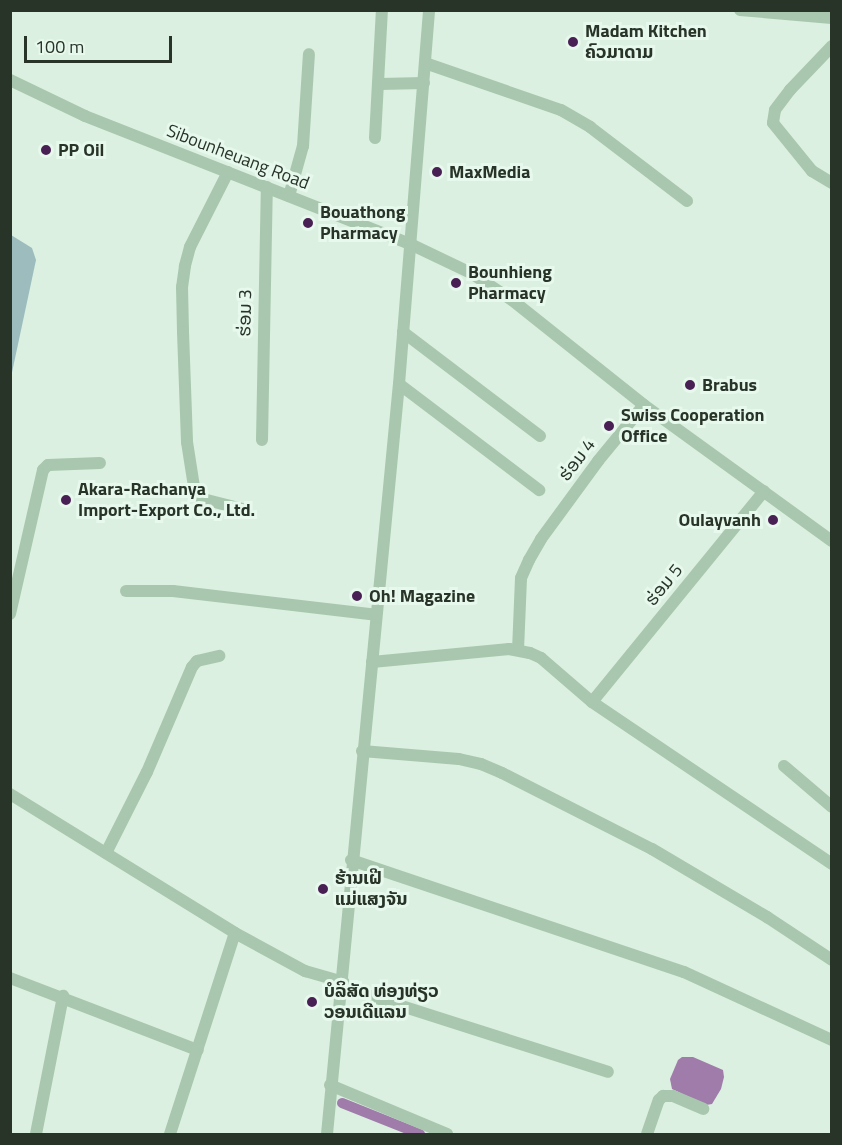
<!DOCTYPE html>
<html>
<head>
<meta charset="utf-8">
<style>
  body { margin:0 }
  #map { position:relative; width:842px; height:1145px; overflow:hidden; background:#dbf0e0; font-family:"Titillium Web","Noto Sans Lao",sans-serif }
  div>[style] { position:absolute }
  [style*='--x'] { left:calc(var(--x)*1px); top:calc(var(--y)*1px); width:calc(var(--w)*1px); rotate:calc(var(--a)*1deg) }
  .green>* { inset:0; background:#9cbcbe }
  .water>* { inset:0; background:#a07cab }
  .canal>* { height:10px; margin:-5px; padding:0 5px; transform-origin:5px; border-radius:5px; background:#a07cab }
  .minor>* { height:12px; margin:-6px; padding:0 6px; transform-origin:6px; border-radius:6px; background:#a8c7ae }
  .dots>* { width:16px; height:16px; translate:-50% -50%; box-sizing:border-box; border:3px solid #e7f8ec; border-radius:50% }
  span { translate:-50% -50%; white-space:nowrap; text-align:center; line-height:1.15; -webkit-text-stroke:6px #e7f8ec; paint-order:stroke }
  .poi-label { font-size:18px; color:#283428; font-weight:700 }
  .left { translate:0 -50%; text-align:left }
  .right { translate:-100% -50%; text-align:right }
  .street-label { font-size:18px; color:#283428 }
  .frame { position:absolute; inset:0; border:12px solid #283428; pointer-events:none }
  .scale { position:absolute; left:24px; top:36px; width:148px; height:27px; box-sizing:border-box; border:3px solid #283428; border-top:0; padding-left:8px; font-size:18px; line-height:21px; white-space:nowrap; color:#283428; -webkit-text-stroke:4px #e7f8ec; paint-order:stroke }
</style>
</head>
<body>
<div id="map">
  <div class="green">
    <div style="clip-path:polygon(11px 235px,32px 248px,36px 260px,11px 377px)"></div>
  </div>
  <div class="water">
    <div style="clip-path:polygon(682px 1057px,693px 1057px,723px 1070px,724px 1077px,721px 1089px,712px 1104px,706px 1105px,672px 1089px,670px 1079px,678px 1060px)"></div>
  </div>
  <div class="canal">
    <div style="--x:342;--y:1103;--w:84;--a:21.7"></div>
  </div>
  <div class="minor">
    <div style="--x:740;--y:10;--w:92;--a:5"></div>
    <div style="--x:832;--y:46;--w:61;--a:133.7"></div>
    <div style="--x:790;--y:90;--w:25;--a:127"></div>
    <div style="--x:775;--y:110;--w:13;--a:99"></div>
    <div style="--x:773;--y:123;--w:62;--a:50.9"></div>
    <div style="--x:812;--y:171;--w:23;--a:31"></div>
    <div style="--x:425;--y:63;--w:144;--a:19.1"></div>
    <div style="--x:561;--y:110;--w:34;--a:30"></div>
    <div style="--x:590;--y:127;--w:122;--a:37.3"></div>
    <div style="--x:10;--y:80;--w:83;--a:25.6"></div>
    <div style="--x:85;--y:116;--w:347;--a:21.5"></div>
    <div style="--x:408;--y:243;--w:70;--a:25.5"></div>
    <div style="--x:471;--y:273;--w:49;--a:33.4"></div>
    <div style="--x:512;--y:300;--w:169;--a:38.5"></div>
    <div style="--x:644;--y:405;--w:232;--a:35.9"></div>
    <div style="--x:380;--y:84;--w:44;--a:-1.3"></div>
    <div style="--x:375;--y:138;--w:128;--a:-86.9"></div>
    <div style="--x:228;--y:172;--w:84;--a:116.9"></div>
    <div style="--x:190;--y:247;--w:20;--a:105"></div>
    <div style="--x:185;--y:266;--w:21;--a:98"></div>
    <div style="--x:182;--y:287;--w:45;--a:88.7"></div>
    <div style="--x:183;--y:332;--w:110;--a:87.9"></div>
    <div style="--x:187;--y:442;--w:52;--a:81.1"></div>
    <div style="--x:195;--y:493;--w:6;--a:51"></div>
    <div style="--x:199;--y:498;--w:44;--a:14.3"></div>
    <div style="--x:289;--y:196;--w:52;--a:-74.4"></div>
    <div style="--x:303;--y:146;--w:92;--a:-86.3"></div>
    <div style="--x:403;--y:332;--w:172;--a:37.2"></div>
    <div style="--x:399;--y:384;--w:176;--a:37.1"></div>
    <div style="--x:262;--y:440;--w:253;--a:-88.9"></div>
    <div style="--x:126;--y:591;--w:47;--a:0"></div>
    <div style="--x:173;--y:591;--w:204;--a:6.7"></div>
    <div style="--x:10;--y:614;--w:148;--a:-77.1"></div>
    <div style="--x:43;--y:470;--w:7;--a:-45"></div>
    <div style="--x:48;--y:465;--w:52;--a:-2.2"></div>
    <div style="--x:518;--y:650;--w:72;--a:-87.6"></div>
    <div style="--x:521;--y:578;--w:20;--a:-66"></div>
    <div style="--x:529;--y:560;--w:24;--a:-60"></div>
    <div style="--x:541;--y:539;--w:97;--a:-53.8"></div>
    <div style="--x:598;--y:461;--w:72;--a:-50.6"></div>
    <div style="--x:372;--y:662;--w:138;--a:-5.4"></div>
    <div style="--x:509;--y:649;--w:21;--a:11"></div>
    <div style="--x:530;--y:653;--w:12;--a:24"></div>
    <div style="--x:541;--y:658;--w:67;--a:40.8"></div>
    <div style="--x:592;--y:702;--w:290;--a:34"></div>
    <div style="--x:592;--y:702;--w:272;--a:-50.8"></div>
    <div style="--x:362;--y:751;--w:97;--a:4.7"></div>
    <div style="--x:459;--y:759;--w:23;--a:13"></div>
    <div style="--x:481;--y:764;--w:23;--a:23"></div>
    <div style="--x:502;--y:773;--w:168;--a:26.9"></div>
    <div style="--x:652;--y:849;--w:134;--a:30.6"></div>
    <div style="--x:767;--y:917;--w:78;--a:33.5"></div>
    <div style="--x:784;--y:766;--w:63;--a:40.5"></div>
    <div style="--x:10;--y:794;--w:264;--a:31.7"></div>
    <div style="--x:235;--y:933;--w:80;--a:28.5"></div>
    <div style="--x:305;--y:971;--w:40;--a:16"></div>
    <div style="--x:106;--y:853;--w:91;--a:-63.2"></div>
    <div style="--x:147;--y:772;--w:114;--a:-66.8"></div>
    <div style="--x:192;--y:667;--w:8;--a:-50"></div>
    <div style="--x:197;--y:661;--w:23;--a:-13"></div>
    <div style="--x:351;--y:860;--w:351;--a:18.6"></div>
    <div style="--x:684;--y:972;--w:163;--a:24.7"></div>
    <div style="--x:10;--y:978;--w:201;--a:21"></div>
    <div style="--x:342;--y:987;--w:279;--a:17.7"></div>
    <div style="--x:330;--y:1085;--w:127;--a:22.7"></div>
    <div style="--x:36;--y:1134;--w:141;--a:-78.9"></div>
    <div style="--x:170;--y:1134;--w:211;--a:-72.1"></div>
    <div style="--x:327;--y:1134;--w:753;--a:-84.52"></div>
    <div style="--x:399;--y:384;--w:375;--a:-85.4"></div>
    <div style="--x:647;--y:1134;--w:36;--a:-71"></div>
    <div style="--x:659;--y:1100;--w:6;--a:-45"></div>
    <div style="--x:663;--y:1096;--w:10;--a:0"></div>
    <div style="--x:673;--y:1096;--w:33;--a:23"></div>
  </div>
  <div class="dots">
    <div style="left:573px;top:42px;background:#492053"></div>
    <div style="left:46px;top:150px;background:#492053"></div>
    <div style="left:437px;top:172px;background:#492053"></div>
    <div style="left:308px;top:223px;background:#492053"></div>
    <div style="left:456px;top:283px;background:#492053"></div>
    <div style="left:690px;top:385px;background:#492053"></div>
    <div style="left:609px;top:426px;background:#492053"></div>
    <div style="left:66px;top:500px;background:#492053"></div>
    <div style="left:773px;top:520px;background:#492053"></div>
    <div style="left:357px;top:596px;background:#492053"></div>
    <div style="left:323px;top:889px;background:#492053"></div>
    <div style="left:312px;top:1002px;background:#492053"></div>
  </div>
  <div class="poi-label">
    <span class="left" style="left:585px;top:42px">Madam Kitchen<br>ຄົວມາດາມ</span>
    <span class="left" style="left:58px;top:150px">PP Oil</span>
    <span class="left" style="left:449px;top:172px">MaxMedia</span>
    <span class="left" style="left:320px;top:223px">Bouathong<br>Pharmacy</span>
    <span class="left" style="left:468px;top:283px">Bounhieng<br>Pharmacy</span>
    <span class="left" style="left:702px;top:385px">Brabus</span>
    <span class="left" style="left:621px;top:426px">Swiss Cooperation<br>Office</span>
    <span class="left" style="left:78px;top:500px">Akara-Rachanya<br>Import-Export Co., Ltd.</span>
    <span class="right" style="left:761px;top:520px">Oulayvanh</span>
    <span class="left" style="left:369px;top:596px">Oh! Magazine</span>
    <span class="left" style="left:335px;top:889px">ຮ້ານເຝີ<br>ແມ່ແສງຈັນ</span>
    <span class="left" style="left:324px;top:1002px">ບໍລິສັດ ທ່ອງທ່ຽວ<br>ວອນເດີແລນ</span>
  </div>
  <div class="street-label">
    <span style="left:238px;top:157px;rotate:21deg">Sibounheuang Road</span>
    <span style="left:245px;top:313px;rotate:-89deg">ຮ່ອມ 3</span>
    <span style="left:577px;top:460px;rotate:-53deg">ຮ່ອມ 4</span>
    <span style="left:664px;top:585px;rotate:-51deg">ຮ່ອມ 5</span>
  </div>
  <div class="frame"></div>
  <div class="scale">100 m</div>
</div>
</body>
</html>
